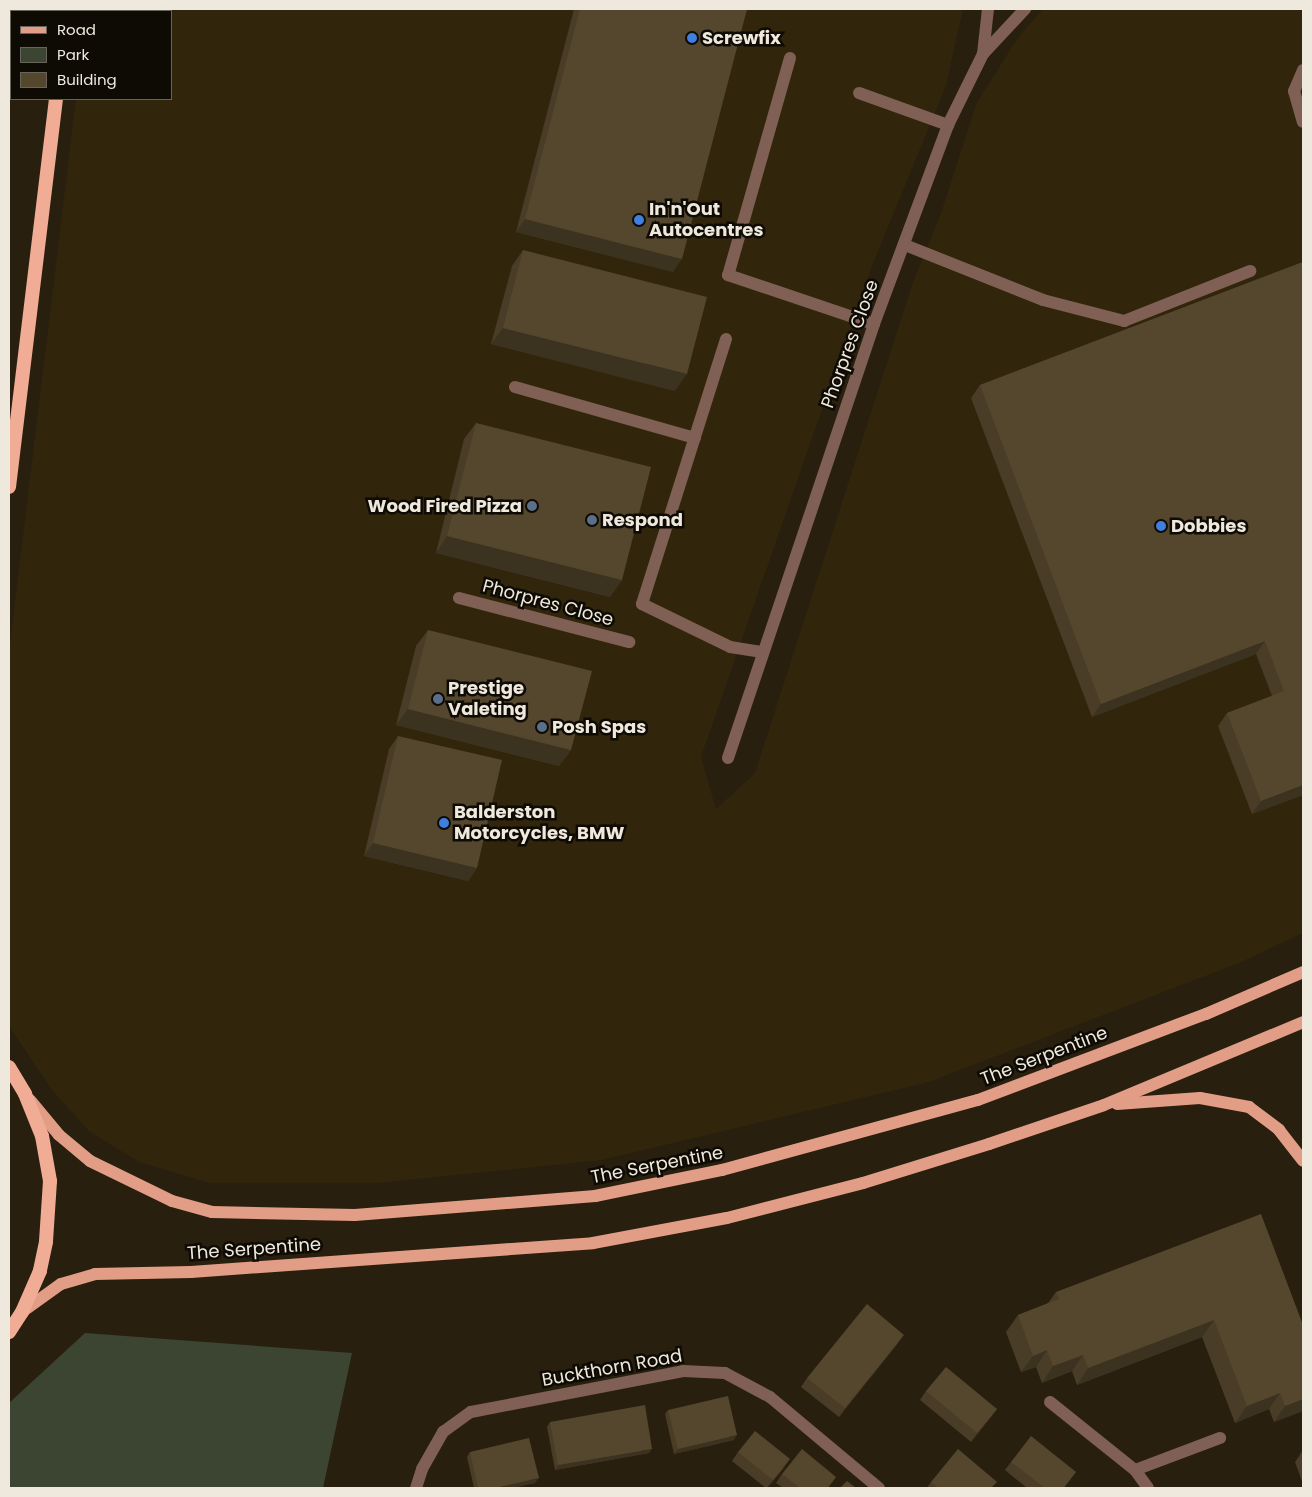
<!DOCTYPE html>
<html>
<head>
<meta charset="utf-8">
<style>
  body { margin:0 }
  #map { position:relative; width:1312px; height:1497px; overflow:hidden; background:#281f0e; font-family:Poppins,sans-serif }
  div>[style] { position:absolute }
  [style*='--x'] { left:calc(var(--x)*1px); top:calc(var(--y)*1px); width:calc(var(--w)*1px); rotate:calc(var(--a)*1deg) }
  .built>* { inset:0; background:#31250c }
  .green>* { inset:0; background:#3b4532 }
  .service>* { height:12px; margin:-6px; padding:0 6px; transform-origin:6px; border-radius:6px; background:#805f54 }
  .minor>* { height:12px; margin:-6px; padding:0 6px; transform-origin:6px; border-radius:6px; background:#805f54 }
  .primary>* { height:12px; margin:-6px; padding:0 6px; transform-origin:6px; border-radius:6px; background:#e29d86 }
  .trunk>* { height:14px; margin:-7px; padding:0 7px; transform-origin:7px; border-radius:7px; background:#f0ac95 }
  .wall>* { inset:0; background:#493d27 }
  .shaded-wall>* { inset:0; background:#3c3220 }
  .building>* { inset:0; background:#55472d }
  .dots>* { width:14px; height:14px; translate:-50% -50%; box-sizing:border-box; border:2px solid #0e0a04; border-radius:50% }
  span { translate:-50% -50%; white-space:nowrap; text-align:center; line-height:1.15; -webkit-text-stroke:5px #0e0a04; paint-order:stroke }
  .poi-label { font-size:18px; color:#eee8dd; font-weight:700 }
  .left { translate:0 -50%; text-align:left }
  .right { translate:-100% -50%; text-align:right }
  .street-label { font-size:18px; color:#eee8dd }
  .frame { position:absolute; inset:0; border:10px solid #eee8dd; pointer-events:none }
  .legend { position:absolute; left:10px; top:10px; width:162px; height:90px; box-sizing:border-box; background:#0e0a04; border:1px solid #68635b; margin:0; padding:6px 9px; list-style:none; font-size:15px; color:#eee8dd }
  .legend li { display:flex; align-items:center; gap:10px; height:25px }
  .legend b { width:25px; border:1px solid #68635b }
</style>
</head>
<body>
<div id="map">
  <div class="built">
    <div style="clip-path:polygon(87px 9px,963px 9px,946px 86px,872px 266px,701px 757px,716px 809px,755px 773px,913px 282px,940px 216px,977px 102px,1019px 36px,1043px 9px,1303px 9px,1303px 933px,1239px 963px,929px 1082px,602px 1160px,378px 1183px,210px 1183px,139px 1162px,89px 1131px,52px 1090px,9px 1026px,9px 651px,76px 99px,171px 99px,171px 11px,87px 11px)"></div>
  </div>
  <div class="green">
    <div style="clip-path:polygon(85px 1333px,352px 1353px,323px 1488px,9px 1488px,9px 1403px)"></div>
  </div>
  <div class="service">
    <div style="--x:790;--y:58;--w:226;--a:105.9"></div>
    <div style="--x:728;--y:275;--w:154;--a:18.6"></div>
    <div style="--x:1303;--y:70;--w:23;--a:113"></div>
    <div style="--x:1294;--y:91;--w:32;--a:74"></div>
    <div style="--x:859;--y:93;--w:95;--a:19.8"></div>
    <div style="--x:905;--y:245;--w:149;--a:21.7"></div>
    <div style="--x:1043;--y:300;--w:84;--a:14.5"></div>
    <div style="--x:1124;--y:321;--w:136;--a:-21.6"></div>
    <div style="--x:726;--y:339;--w:278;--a:107.6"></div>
    <div style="--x:642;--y:604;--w:98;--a:26"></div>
    <div style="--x:730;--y:647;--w:33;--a:9"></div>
    <div style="--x:515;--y:387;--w:187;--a:15.8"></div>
    <div style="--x:459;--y:598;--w:176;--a:14.5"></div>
    <div style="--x:1135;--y:1470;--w:91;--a:-20.6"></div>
  </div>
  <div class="minor">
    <div style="--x:983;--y:54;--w:45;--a:-83.7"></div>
    <div style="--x:728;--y:758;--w:458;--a:-71.4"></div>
    <div style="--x:874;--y:324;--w:212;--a:-69.6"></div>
    <div style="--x:948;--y:125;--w:79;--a:-63.8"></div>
    <div style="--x:983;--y:54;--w:62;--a:-47"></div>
    <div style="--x:1050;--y:1402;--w:109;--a:38.7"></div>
    <div style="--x:1135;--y:1470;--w:22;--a:54"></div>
    <div style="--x:416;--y:1488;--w:20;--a:-72"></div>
    <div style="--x:422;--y:1469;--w:43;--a:-60.4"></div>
    <div style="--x:443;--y:1432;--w:34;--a:-36"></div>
    <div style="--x:471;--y:1412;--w:216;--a:-10.9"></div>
    <div style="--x:683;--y:1371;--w:42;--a:2.7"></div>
    <div style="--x:725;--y:1373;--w:51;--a:28.1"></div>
    <div style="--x:770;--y:1397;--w:142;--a:39.9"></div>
  </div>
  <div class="primary">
    <div style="--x:30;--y:1100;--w:45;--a:50.4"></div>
    <div style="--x:59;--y:1135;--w:40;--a:40"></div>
    <div style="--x:90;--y:1161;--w:91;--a:26"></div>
    <div style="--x:172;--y:1201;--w:41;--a:15.4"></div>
    <div style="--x:212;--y:1212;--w:143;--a:1.2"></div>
    <div style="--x:355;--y:1215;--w:241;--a:-4.5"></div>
    <div style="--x:595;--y:1196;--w:130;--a:-11.6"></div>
    <div style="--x:722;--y:1170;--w:265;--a:-15.3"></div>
    <div style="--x:978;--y:1100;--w:244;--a:-20.7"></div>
    <div style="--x:1206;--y:1014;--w:106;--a:-23.4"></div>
    <div style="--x:1117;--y:1104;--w:83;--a:-4.1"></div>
    <div style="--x:1200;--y:1098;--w:50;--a:10.4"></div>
    <div style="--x:1249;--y:1107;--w:38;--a:37"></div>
    <div style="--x:1279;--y:1130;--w:39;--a:52"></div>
    <div style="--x:22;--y:1312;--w:48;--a:-35.7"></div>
    <div style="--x:61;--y:1284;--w:35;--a:-16"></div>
    <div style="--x:95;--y:1274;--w:96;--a:-1.2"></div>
    <div style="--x:191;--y:1272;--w:403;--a:-4.1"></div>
    <div style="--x:593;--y:1243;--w:136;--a:-10.6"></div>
    <div style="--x:727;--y:1218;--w:140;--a:-14.4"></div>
    <div style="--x:863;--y:1183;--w:132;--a:-17.2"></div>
    <div style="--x:989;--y:1144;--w:121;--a:-18.7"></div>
    <div style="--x:1104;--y:1105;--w:216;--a:-22.6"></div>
  </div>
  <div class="trunk">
    <div style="--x:66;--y:11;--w:2;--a:-63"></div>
    <div style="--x:9;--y:487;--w:391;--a:-83.1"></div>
    <div style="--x:9;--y:1067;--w:31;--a:59"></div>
    <div style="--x:25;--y:1094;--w:45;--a:68"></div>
    <div style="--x:42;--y:1136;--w:46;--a:79.9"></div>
    <div style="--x:50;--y:1181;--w:61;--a:93.8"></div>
    <div style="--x:46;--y:1242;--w:30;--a:102"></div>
    <div style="--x:40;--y:1271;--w:45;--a:113.7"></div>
    <div style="--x:22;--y:1312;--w:24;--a:123"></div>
  </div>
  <div class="wall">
    <div style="clip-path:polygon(574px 9px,747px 9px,673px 272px,516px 232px)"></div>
    <div style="clip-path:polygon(523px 250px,675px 391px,491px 344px,512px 266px)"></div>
    <div style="clip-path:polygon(1303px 262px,1303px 795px,1252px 814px,1218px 726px,1227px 713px,1272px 696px,1256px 654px,1092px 717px,971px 398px,980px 385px)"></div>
    <div style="clip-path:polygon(476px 423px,622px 580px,610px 597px,436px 553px,464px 439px)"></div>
    <div style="clip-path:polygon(428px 630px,571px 750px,559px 766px,396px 725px,416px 646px)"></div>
    <div style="clip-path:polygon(398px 736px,477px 868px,468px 881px,364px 856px,389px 749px)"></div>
    <div style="clip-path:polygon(1056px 1292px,1303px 1325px,1303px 1411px,1274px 1422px,1269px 1409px,1235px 1423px,1202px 1337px,1077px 1385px,1072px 1371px,1042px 1383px,1036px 1367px,1021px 1372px,1006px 1332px,1018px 1315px,1048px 1303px)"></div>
    <div style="clip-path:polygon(898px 1343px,839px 1417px,801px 1387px,807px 1378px)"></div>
    <div style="clip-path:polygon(926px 1391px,997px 1409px,991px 1417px,971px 1442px,920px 1400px)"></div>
    <div style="clip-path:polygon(668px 1410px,734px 1440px,674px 1454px,665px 1414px)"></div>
    <div style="clip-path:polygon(550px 1422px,649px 1453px,555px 1470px,547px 1427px)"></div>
    <div style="clip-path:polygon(1303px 1450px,1303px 1484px,1295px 1462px)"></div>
    <div style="clip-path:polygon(470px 1452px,535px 1483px,511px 1488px,474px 1488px,467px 1457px)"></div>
    <div style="clip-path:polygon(738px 1452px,784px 1468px,767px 1488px,766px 1488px,732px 1461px)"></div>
    <div style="clip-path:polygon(1011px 1462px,1076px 1472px,1064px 1488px,1027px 1488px,1005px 1470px)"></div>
    <div style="clip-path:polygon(782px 1474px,836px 1477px,828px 1488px,783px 1488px,776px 1483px)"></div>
    <div style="clip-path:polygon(931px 1482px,992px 1488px,927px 1488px)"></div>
  </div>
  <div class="shaded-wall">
    <div style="clip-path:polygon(525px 219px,682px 259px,673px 272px,516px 232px)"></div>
    <div style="clip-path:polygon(503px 328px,687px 374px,675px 391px,491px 344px)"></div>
    <div style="clip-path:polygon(447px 536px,622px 580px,610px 597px,436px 553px)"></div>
    <div style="clip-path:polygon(1265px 641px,1256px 654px,1092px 717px,1101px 704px)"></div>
    <div style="clip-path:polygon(408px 709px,571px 750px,559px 766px,396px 725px)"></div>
    <div style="clip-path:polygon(1303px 785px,1303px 795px,1252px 814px,1261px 801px)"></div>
    <div style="clip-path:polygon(373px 843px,477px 868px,468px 881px,364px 856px)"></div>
    <div style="clip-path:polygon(1214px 1320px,1202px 1337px,1077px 1385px,1088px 1368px)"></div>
    <div style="clip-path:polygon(904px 1335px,898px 1343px,839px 1417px,845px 1408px)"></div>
    <div style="clip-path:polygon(1047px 1350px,1036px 1367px,1021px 1372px,1033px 1356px)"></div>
    <div style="clip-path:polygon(1083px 1355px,1072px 1371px,1042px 1383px,1053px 1366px)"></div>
    <div style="clip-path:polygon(1280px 1393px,1269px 1409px,1235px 1423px,1247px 1406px)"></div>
    <div style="clip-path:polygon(1303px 1399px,1303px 1411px,1274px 1422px,1285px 1406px)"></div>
    <div style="clip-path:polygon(997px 1409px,991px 1417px,971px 1442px,977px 1433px)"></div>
    <div style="clip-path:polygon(737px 1435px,734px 1440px,674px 1454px,678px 1449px)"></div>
    <div style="clip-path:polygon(652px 1449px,649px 1453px,555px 1470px,558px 1465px)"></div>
    <div style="clip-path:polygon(790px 1459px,784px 1468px,767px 1488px,773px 1480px)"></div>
    <div style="clip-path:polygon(539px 1478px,535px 1483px,511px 1488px,495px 1488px)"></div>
  </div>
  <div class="building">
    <div style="clip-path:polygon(580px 9px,747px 9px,682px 259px,525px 219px)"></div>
    <div style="clip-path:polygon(523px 250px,707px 297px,687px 374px,503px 328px)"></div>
    <div style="clip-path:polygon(1303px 262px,1303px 785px,1261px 801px,1227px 713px,1284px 691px,1265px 641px,1101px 704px,980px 385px)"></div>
    <div style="clip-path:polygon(476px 423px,651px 467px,622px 580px,447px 536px)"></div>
    <div style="clip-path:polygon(428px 630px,592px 671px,571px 750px,408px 709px)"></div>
    <div style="clip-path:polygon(398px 736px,502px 760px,477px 868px,373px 843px)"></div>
    <div style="clip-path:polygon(1261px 1214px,1303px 1325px,1303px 1399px,1285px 1406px,1280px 1393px,1247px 1406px,1214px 1320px,1088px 1368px,1083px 1355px,1053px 1366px,1047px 1350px,1033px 1356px,1018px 1315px,1059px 1299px,1056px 1292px)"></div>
    <div style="clip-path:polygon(867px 1304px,904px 1335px,845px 1408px,807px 1378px)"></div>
    <div style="clip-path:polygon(946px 1367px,997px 1409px,977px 1433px,926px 1391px)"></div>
    <div style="clip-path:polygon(728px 1396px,737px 1435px,678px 1449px,668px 1410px)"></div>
    <div style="clip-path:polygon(645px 1405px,652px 1449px,558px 1465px,550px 1422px)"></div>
    <div style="clip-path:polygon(755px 1431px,790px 1459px,773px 1480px,738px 1452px)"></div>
    <div style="clip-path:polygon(1031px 1436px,1076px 1472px,1063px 1488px,1045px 1488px,1011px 1462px)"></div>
    <div style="clip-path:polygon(529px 1438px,539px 1478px,495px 1488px,478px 1488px,470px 1452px)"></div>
    <div style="clip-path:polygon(802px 1449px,836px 1477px,827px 1488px,800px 1488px,782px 1474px)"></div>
    <div style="clip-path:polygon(958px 1449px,997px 1482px,991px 1488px,939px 1488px,931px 1482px)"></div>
    <div style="clip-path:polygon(847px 1481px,856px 1488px,840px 1488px)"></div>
  </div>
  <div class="dots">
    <div style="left:692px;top:38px;background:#3f7fe0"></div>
    <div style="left:639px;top:220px;background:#3f7fe0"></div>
    <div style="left:532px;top:506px;background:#5c6f8a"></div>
    <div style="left:592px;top:520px;background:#5c6f8a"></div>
    <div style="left:1161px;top:526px;background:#3f7fe0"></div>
    <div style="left:438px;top:699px;background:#5c6f8a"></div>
    <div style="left:542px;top:727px;background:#5c6f8a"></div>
    <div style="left:444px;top:823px;background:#3f7fe0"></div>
  </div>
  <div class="poi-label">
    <span class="left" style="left:702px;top:38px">Screwfix</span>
    <span class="left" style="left:649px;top:220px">In'n'Out<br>Autocentres</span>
    <span class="right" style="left:522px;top:506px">Wood Fired Pizza</span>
    <span class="left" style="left:602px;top:520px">Respond</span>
    <span class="left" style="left:1171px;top:526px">Dobbies</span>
    <span class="left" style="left:448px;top:699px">Prestige<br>Valeting</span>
    <span class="left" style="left:552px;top:727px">Posh Spas</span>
    <span class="left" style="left:454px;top:823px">Balderston<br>Motorcycles, BMW</span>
  </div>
  <div class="street-label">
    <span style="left:850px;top:344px;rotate:-70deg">Phorpres Close</span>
    <span style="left:548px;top:603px;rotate:15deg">Phorpres Close</span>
    <span style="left:1044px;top:1056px;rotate:-21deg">The Serpentine</span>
    <span style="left:657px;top:1165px;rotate:-11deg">The Serpentine</span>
    <span style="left:254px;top:1249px;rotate:-4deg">The Serpentine</span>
    <span style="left:612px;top:1368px;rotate:-10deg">Buckthorn Road</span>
  </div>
  <div class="frame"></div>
  <ul class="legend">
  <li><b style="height:6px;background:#e29d86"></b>Road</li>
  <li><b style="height:14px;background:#3b4532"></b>Park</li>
  <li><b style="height:14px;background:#55472d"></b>Building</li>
  </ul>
</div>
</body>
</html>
